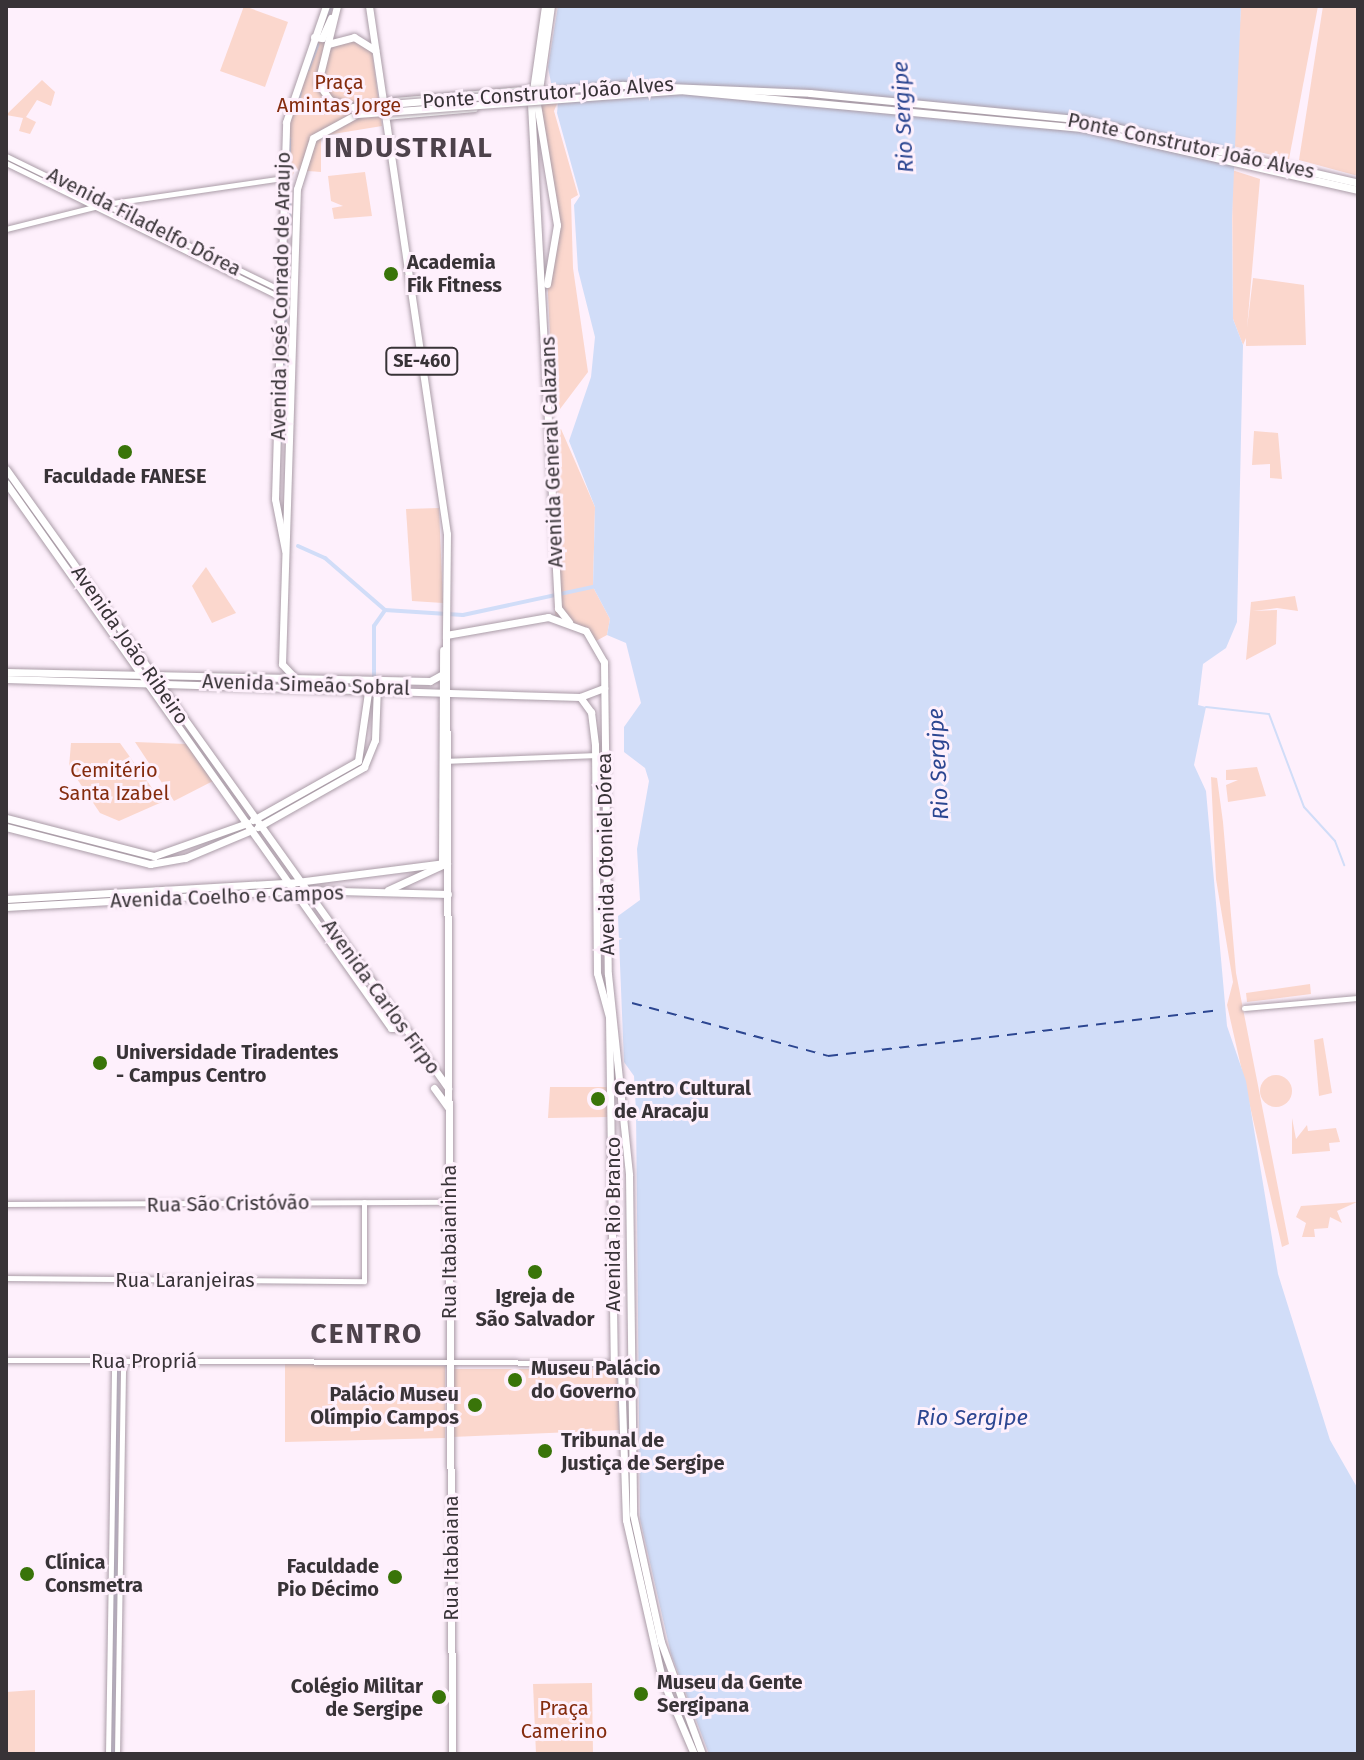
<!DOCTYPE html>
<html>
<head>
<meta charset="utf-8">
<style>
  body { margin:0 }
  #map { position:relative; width:1364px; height:1760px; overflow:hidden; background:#fef0fc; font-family:"Fira Sans",sans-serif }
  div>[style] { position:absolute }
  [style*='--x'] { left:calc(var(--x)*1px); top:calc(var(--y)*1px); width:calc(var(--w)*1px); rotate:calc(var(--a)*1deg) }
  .green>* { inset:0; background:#fbd7cd }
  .round { border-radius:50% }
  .water>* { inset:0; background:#d1ddf8 }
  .stream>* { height:2px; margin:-1px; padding:0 1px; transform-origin:1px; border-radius:1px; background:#d1ddf8 }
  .canal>* { height:4px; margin:-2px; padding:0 2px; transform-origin:2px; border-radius:2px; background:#d1ddf8 }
  .ferry>* { height:2px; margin-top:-1px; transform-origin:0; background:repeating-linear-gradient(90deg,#2c4691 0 10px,transparent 0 18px) }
  .roads { filter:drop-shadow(0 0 2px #aa9ca7) drop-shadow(0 0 2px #aa9ca7) }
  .minor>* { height:5px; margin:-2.5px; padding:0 2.5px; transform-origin:2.5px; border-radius:2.5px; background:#fff }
  .major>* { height:7px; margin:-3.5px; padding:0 3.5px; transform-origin:3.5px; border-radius:3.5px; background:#fff }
  .bridges { filter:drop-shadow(0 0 2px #aa9ca7) drop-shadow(0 0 2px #aa9ca7) }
  .major-bridge>* { height:7px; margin:-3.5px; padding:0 3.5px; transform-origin:3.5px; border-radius:3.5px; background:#fff }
  .dots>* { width:22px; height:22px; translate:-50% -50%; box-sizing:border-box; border:4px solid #fef0fc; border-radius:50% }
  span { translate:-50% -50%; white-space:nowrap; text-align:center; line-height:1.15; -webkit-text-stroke:6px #fef0fc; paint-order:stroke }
  .shield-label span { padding:2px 6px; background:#fef0fc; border:2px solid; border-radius:6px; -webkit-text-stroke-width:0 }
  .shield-label { font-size:18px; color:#383337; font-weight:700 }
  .park-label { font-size:20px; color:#842b0d }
  .street-label { font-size:20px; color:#383337 }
  .poi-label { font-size:20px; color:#383337; font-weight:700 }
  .left { translate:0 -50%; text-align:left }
  .right { translate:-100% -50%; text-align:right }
  .water-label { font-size:22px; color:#2c4691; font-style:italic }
  .district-label { font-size:28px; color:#4d424b; font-weight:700; letter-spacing:2px }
  .frame { position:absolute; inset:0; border:8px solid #383337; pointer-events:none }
</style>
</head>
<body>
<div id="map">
  <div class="green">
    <div style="clip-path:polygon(244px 6px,288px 22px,265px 87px,220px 71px)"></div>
    <div style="clip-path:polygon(1241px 6px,1318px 6px,1289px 159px,1233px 146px)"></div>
    <div style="clip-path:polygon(1323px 6px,1358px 6px,1358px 176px,1299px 160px)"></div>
    <div style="clip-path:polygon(321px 34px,325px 43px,356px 39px,372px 51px,382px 126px,321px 136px,321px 172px,295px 170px,291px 179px,289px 125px)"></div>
    <div style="clip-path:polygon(42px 80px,55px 92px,51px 106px,37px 100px,26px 117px,36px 122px,30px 134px,19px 131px,23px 118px,6px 115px)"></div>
    <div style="clip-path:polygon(558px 101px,554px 111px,578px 195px,571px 199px,573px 268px,588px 372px,554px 417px,547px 273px,558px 238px,539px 102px)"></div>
    <div style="clip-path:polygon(1232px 170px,1260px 179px,1247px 328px,1253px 278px,1304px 285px,1306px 345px,1246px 346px,1246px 338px,1243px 345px,1233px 319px)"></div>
    <div style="clip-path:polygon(365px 172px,372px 216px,334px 219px,332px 208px,343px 206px,331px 201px,328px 176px)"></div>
    <div style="clip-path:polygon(561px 429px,595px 507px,593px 587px,610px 619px,607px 635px,596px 641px,555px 615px,552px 435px)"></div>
    <div style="clip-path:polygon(1254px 431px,1278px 433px,1282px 479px,1270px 478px,1270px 464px,1252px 465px)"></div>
    <div style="clip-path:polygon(439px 508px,443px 603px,412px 601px,406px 509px)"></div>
    <div style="clip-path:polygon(206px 567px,236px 613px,212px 623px,192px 586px)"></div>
    <div style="clip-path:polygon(1295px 596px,1298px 611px,1277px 608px,1253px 611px,1277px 610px,1276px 644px,1246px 660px,1251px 602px)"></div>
    <div style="clip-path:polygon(135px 742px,186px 744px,213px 781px,174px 801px)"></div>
    <div style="clip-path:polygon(71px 743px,120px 743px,162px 802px,119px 821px,100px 813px,69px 767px)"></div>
    <div style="clip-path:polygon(1257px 767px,1266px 796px,1228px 802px,1226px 785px,1238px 780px,1226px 780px,1226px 770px)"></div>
    <div style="clip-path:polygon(1211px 777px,1217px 778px,1223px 822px,1236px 973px,1289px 1244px,1282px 1247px,1227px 1005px,1233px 982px,1216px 879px)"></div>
    <div style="clip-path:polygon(1310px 984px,1311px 994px,1247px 1002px,1246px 993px)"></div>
    <div style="clip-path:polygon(1323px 1038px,1332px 1093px,1319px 1096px,1314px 1040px)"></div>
    <div class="round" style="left:1260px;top:1075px;width:32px;height:32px"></div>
    <div style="clip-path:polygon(550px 1087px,607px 1087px,609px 1117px,548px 1118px)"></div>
    <div style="clip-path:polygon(1292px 1118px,1296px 1139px,1307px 1125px,1308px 1131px,1336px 1128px,1340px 1142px,1329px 1143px,1330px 1151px,1292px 1154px)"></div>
    <div style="clip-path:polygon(1357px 1202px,1337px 1211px,1342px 1223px,1330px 1217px,1328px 1228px,1314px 1229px,1315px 1237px,1302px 1237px,1306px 1223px,1296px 1217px,1301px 1206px)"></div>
    <div style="clip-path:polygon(285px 1364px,445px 1366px,445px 1438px,285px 1442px)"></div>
    <div style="clip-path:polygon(452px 1369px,610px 1369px,617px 1375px,619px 1430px,452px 1437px)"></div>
    <div style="clip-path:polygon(592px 1683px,593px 1754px,536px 1754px,533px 1684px)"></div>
    <div style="clip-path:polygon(35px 1690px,35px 1754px,6px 1754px,6px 1692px)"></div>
  </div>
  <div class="water">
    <div style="clip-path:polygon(558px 6px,1241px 6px,1232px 218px,1233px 319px,1243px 345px,1237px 622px,1226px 648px,1203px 664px,1198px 705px,1206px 707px,1194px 765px,1206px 791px,1227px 1026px,1246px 1081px,1278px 1274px,1330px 1440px,1358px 1489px,1358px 1754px,709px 1754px,671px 1654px,640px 1519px,636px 1111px,634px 1076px,624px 1062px,618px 916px,640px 900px,637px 849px,649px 781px,645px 768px,624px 752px,624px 727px,641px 703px,626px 643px,607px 635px,610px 619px,593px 587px,595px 507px,569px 441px,591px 377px,595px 337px,578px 270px,574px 205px,580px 196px,557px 113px,560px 85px,551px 83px,548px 67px)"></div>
  </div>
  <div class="stream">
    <div style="--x:1206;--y:707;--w:63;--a:6.3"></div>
    <div style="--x:1269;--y:714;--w:99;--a:69.4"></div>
    <div style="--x:1304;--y:807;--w:46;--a:47.6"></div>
    <div style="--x:1335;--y:841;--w:26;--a:69"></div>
  </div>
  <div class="canal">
    <div style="--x:324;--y:26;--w:21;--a:-71"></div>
    <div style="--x:308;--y:69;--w:26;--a:-69"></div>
    <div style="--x:297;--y:104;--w:12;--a:-76"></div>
    <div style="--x:289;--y:139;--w:90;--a:90"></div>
    <div style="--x:6;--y:159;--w:14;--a:25"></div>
    <div style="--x:190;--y:248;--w:35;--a:27"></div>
    <div style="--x:280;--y:443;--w:184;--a:-87.5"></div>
    <div style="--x:298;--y:546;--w:30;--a:24"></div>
    <div style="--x:325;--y:558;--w:79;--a:40.9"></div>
    <div style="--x:385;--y:610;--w:78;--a:3.7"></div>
    <div style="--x:463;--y:615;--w:133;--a:-12.2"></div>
    <div style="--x:374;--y:689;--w:63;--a:-90"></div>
    <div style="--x:374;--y:626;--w:19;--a:-55"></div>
    <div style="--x:249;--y:827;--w:35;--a:-27"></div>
    <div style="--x:140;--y:859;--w:19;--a:3"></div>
    <div style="--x:113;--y:1754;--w:389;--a:-89.3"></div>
  </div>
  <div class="ferry">
    <div style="--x:632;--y:1003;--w:203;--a:15.1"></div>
    <div style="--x:828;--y:1056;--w:393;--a:-6.7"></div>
  </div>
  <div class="roads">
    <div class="minor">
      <div style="--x:383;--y:101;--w:154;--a:-4.9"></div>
      <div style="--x:385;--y:117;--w:90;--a:-5.1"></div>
      <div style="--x:6;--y:156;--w:306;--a:26"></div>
      <div style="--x:6;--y:163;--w:307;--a:26.1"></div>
      <div style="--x:112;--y:203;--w:174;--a:-8.3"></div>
      <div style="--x:6;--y:229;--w:99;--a:-14"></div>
      <div style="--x:445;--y:761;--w:150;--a:-2.3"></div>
      <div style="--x:1244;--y:1008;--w:114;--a:-5"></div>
      <div style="--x:6;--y:1204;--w:443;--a:-0.3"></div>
      <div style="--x:6;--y:1278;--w:358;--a:0.5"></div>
      <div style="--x:364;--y:1281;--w:79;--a:-90"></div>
      <div style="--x:6;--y:1360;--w:624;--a:0.28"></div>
      <div style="--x:108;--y:1754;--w:392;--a:-89.1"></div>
      <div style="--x:117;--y:1754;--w:392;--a:-89.1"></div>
    </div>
    <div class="major">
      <div style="--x:337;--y:6;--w:79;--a:103.9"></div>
      <div style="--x:318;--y:83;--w:21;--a:55"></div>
      <div style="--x:330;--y:100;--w:24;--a:17"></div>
      <div style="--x:369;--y:6;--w:534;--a:81.6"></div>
      <div style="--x:447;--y:534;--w:104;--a:90.6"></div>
      <div style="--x:545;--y:6;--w:99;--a:98.1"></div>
      <div style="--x:531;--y:104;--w:505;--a:86.93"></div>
      <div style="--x:558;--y:608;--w:18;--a:52"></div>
      <div style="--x:314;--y:37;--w:8;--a:7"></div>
      <div style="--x:322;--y:38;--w:22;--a:-66"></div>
      <div style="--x:328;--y:44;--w:27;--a:-15"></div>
      <div style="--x:354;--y:37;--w:25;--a:32"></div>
      <div style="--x:547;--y:284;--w:60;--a:-80.4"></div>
      <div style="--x:557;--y:225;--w:123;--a:-99.4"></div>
      <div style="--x:537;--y:104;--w:99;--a:-81.9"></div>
      <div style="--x:6;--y:469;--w:761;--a:54.47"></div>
      <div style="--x:6;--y:483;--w:667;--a:54.76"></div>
      <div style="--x:391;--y:1028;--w:11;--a:0"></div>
      <div style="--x:285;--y:550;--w:52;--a:-101.1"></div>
      <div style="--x:275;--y:499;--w:377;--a:-88.3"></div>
      <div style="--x:286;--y:122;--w:123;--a:-71"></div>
      <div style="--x:446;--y:635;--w:104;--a:-10"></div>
      <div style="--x:548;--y:617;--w:40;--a:20.2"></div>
      <div style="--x:586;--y:631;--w:36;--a:60"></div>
      <div style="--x:604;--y:662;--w:312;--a:89.3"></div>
      <div style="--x:608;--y:974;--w:202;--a:84"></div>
      <div style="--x:629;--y:1175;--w:339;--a:89.3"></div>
      <div style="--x:633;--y:1514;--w:131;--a:77.7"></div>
      <div style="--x:661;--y:1642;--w:119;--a:69.9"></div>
      <div style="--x:446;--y:635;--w:1119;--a:89.69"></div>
      <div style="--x:6;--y:672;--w:424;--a:1.2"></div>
      <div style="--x:430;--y:681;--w:13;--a:-29"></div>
      <div style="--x:295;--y:678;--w:19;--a:-133"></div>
      <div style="--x:282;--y:664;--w:475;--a:-88.2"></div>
      <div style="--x:297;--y:189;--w:53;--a:-72.6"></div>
      <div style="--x:313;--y:138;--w:50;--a:-28.6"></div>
      <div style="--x:6;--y:679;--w:574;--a:1.8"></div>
      <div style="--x:580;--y:697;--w:26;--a:-21"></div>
      <div style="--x:580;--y:697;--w:19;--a:54"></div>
      <div style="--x:591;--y:712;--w:33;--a:83"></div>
      <div style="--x:595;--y:745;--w:228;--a:89.5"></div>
      <div style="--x:597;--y:973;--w:46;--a:74.7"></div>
      <div style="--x:609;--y:1017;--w:342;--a:89.2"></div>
      <div style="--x:614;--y:1359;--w:14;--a:60"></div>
      <div style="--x:621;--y:1371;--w:149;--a:88.1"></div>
      <div style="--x:626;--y:1520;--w:163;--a:77.2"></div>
      <div style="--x:662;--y:1679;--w:82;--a:66.9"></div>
      <div style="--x:6;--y:818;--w:153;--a:14.4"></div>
      <div style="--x:154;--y:856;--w:99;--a:-19.5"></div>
      <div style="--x:253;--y:820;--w:120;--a:-29.3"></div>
      <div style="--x:358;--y:761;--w:76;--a:-81.7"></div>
      <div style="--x:6;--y:827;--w:149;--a:14.4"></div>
      <div style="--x:150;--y:864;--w:36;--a:-10"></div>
      <div style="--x:185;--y:858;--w:73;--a:-22.7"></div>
      <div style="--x:258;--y:827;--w:122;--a:-29.5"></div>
      <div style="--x:364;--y:767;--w:29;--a:-68"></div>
      <div style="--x:375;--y:740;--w:54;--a:-87.9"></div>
      <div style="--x:442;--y:863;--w:213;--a:-89.7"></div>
      <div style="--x:388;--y:890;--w:65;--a:-24.6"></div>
      <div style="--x:6;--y:899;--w:291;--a:-3.3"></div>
      <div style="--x:297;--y:882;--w:149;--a:-7.3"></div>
      <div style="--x:6;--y:907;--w:297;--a:-3.3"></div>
      <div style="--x:303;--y:890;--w:145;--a:1.6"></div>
      <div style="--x:434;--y:1088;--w:24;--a:54"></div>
    </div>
  </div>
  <div class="bridges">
    <div class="major-bridge">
      <div style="--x:353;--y:107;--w:270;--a:-4.7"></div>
      <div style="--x:622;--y:85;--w:188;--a:2.4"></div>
      <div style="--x:810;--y:93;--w:275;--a:5.6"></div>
      <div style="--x:1084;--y:120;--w:281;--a:12.9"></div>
      <div style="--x:357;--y:114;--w:324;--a:-4.2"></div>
      <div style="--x:680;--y:90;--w:405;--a:5.4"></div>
      <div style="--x:1083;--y:128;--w:282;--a:12.7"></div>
    </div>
  </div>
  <div class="dots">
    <div style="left:391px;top:274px;background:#397409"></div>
    <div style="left:125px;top:452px;background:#397409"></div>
    <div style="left:100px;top:1063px;background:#397409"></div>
    <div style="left:598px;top:1099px;background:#397409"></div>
    <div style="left:535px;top:1272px;background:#397409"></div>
    <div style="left:515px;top:1380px;background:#397409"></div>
    <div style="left:475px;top:1405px;background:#397409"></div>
    <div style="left:545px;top:1451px;background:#397409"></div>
    <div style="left:27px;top:1574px;background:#397409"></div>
    <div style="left:395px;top:1577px;background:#397409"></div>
    <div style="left:641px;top:1694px;background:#397409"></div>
    <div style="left:439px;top:1697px;background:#397409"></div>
  </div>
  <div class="shield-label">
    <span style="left:422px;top:361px">SE-460</span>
  </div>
  <div class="park-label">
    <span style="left:339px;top:94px">Praça<br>Amintas Jorge</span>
    <span style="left:114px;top:782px">Cemitério<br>Santa Izabel</span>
    <span style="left:564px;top:1720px">Praça<br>Camerino</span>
  </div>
  <div class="street-label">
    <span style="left:548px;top:93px;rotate:-4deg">Ponte Construtor João Alves</span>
    <span style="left:1191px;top:146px;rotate:12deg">Ponte Construtor João Alves</span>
    <span style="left:144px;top:222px;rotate:27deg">Avenida Filadelfo Dórea</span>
    <span style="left:281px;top:296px;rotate:-89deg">Avenida José Conrado de Araujo</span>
    <span style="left:552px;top:452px;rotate:-92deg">Avenida General Calazans</span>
    <span style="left:130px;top:645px;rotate:55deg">Avenida João Ribeiro</span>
    <span style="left:306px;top:685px;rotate:2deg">Avenida Simeão Sobral</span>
    <span style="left:606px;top:854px;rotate:-91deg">Avenida Otoniel Dórea</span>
    <span style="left:227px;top:897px;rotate:-2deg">Avenida Coelho e Campos</span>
    <span style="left:381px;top:997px;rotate:54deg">Avenida Carlos Firpo</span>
    <span style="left:228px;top:1204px;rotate:-1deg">Rua São Cristóvão</span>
    <span style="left:613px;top:1224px;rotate:-90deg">Avenida Rio Branco</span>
    <span style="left:449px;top:1242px;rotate:-90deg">Rua Itabaianinha</span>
    <span style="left:185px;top:1280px">Rua Laranjeiras</span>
    <span style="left:144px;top:1361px">Rua Propriá</span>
    <span style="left:451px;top:1558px;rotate:-90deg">Rua Itabaiana</span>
  </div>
  <div class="poi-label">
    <span class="left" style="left:407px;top:274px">Academia<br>Fik Fitness</span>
    <span style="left:125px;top:476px">Faculdade FANESE</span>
    <span class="left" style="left:116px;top:1064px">Universidade Tiradentes<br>- Campus Centro</span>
    <span class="left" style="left:614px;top:1100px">Centro Cultural<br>de Aracaju</span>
    <span style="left:535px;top:1308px">Igreja de<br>São Salvador</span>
    <span class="left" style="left:531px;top:1380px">Museu Palácio<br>do Governo</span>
    <span class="right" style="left:459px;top:1406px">Palácio Museu<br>Olímpio Campos</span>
    <span class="left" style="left:561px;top:1452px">Tribunal de<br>Justiça de Sergipe</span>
    <span class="left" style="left:45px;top:1574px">Clínica<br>Consmetra</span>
    <span class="right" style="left:379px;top:1578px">Faculdade<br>Pio Décimo</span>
    <span class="left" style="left:657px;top:1694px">Museu da Gente<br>Sergipana</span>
    <span class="right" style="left:423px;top:1698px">Colégio Militar<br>de Sergipe</span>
  </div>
  <div class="water-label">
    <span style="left:903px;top:117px;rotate:-93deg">Rio Sergipe</span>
    <span style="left:938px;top:764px;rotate:-93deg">Rio Sergipe</span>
    <span style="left:972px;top:1418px">Rio Sergipe</span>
  </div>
  <div class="district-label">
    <span style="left:409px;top:148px">INDUSTRIAL</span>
    <span style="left:367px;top:1334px">CENTRO</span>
  </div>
  <div class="frame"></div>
</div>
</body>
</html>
